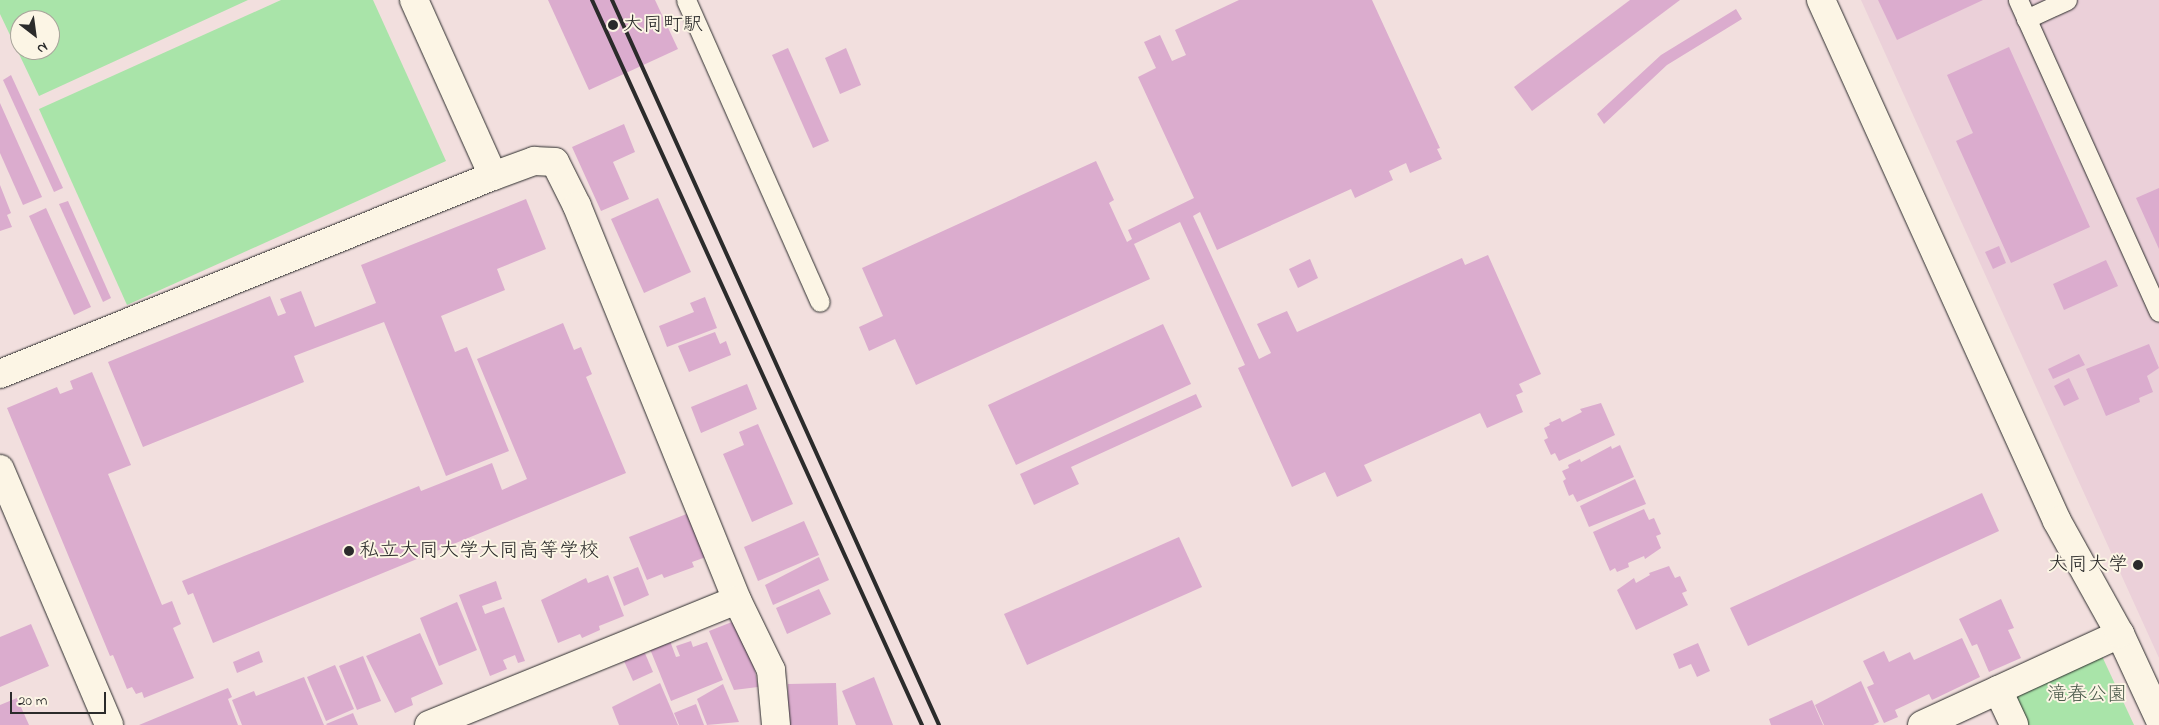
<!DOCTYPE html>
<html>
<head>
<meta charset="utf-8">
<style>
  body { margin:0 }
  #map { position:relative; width:2159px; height:725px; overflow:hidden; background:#f2dfde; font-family:"Indie Flower","Klee One",sans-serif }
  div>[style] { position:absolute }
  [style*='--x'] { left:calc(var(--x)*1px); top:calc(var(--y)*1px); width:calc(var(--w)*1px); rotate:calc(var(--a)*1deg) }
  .built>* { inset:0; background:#ebd0d9 }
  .green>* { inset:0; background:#a9e4a9 }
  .building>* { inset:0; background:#dbacce }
  .roads { filter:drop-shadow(0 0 1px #2b2b2b) drop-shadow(0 0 1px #2b2b2b) }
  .lane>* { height:19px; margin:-9.5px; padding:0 9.5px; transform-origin:9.5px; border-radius:9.5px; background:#fcf5e5 }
  .street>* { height:28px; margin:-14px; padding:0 14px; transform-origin:14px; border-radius:14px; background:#fcf5e5 }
  .secondary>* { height:28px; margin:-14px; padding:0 14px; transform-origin:14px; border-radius:14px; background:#fcf5e5 }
  .rail>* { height:4px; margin:-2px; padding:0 2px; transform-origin:2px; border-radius:2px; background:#2b2b2b }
  .dots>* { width:14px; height:14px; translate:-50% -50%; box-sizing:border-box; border:2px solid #fcf5e5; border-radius:50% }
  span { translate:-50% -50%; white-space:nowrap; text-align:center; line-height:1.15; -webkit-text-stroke:4px #fcf5e5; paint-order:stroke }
  .poi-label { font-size:20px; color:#2b2b2b }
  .left { translate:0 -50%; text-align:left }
  .right { translate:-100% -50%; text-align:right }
  .park-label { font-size:20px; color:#4a594a }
  .north { position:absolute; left:10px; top:10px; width:50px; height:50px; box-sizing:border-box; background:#fcf5e5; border:1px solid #a8a49b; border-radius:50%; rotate:150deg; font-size:14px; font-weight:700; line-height:20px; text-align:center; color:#2b2b2b }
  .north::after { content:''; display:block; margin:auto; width:18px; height:22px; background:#2b2b2b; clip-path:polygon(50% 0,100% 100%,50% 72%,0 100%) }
  .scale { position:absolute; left:10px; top:692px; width:96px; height:22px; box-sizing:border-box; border:2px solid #2b2b2b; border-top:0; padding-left:6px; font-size:15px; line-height:18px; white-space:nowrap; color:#2b2b2b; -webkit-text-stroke:4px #fcf5e5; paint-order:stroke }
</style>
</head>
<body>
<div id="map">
  <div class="built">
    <div style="clip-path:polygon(1861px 0,2159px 0,2159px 658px,2074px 471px)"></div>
  </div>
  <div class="green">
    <div style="clip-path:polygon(evenodd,0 0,248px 0,39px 96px,0 14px,0 0,20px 20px,50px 20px,50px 50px,20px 50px,20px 20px)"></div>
    <div style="clip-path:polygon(281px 0,373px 0,446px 161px,127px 305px,39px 109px)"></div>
    <div style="clip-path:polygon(2101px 654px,2134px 725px,2025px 725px,2011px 696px)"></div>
  </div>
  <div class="building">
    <div style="clip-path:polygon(548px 0,655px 0,678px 49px,589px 90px)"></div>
    <div style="clip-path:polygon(1239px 0,1372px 0,1440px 148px,1437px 149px,1442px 159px,1410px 173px,1406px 163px,1389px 171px,1393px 180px,1355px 198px,1351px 189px,1217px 250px,1200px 212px,1193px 216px,1259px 359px,1271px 353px,1257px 324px,1287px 311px,1297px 332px,1462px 258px,1465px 265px,1488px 255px,1541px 374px,1519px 384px,1523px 392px,1516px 395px,1523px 412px,1487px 428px,1480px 413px,1364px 465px,1372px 481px,1337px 497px,1325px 472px,1292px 487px,1238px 368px,1245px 365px,1180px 222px,1134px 244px,1150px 279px,916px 385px,895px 339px,869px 351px,859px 327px,883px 316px,862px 268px,1096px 161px,1114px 200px,1109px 203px,1127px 242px,1132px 239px,1128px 230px,1194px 198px,1138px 77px,1156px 68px,1144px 42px,1160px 35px,1172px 61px,1186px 55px,1175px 30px)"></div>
    <div style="clip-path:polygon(1630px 0,1680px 0,1532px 111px,1514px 87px)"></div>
    <div style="clip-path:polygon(1878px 0,1983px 0,1897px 40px)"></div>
    <div style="clip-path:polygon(1736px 9px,1742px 19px,1667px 65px,1604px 124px,1597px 114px,1661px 55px)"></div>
    <div style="clip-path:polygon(2009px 47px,2090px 227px,2011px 263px,1956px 141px,1973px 133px,1947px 75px)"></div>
    <div style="clip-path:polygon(788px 48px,829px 141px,813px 148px,772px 55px)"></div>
    <div style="clip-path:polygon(846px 48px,861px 85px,840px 94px,825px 58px)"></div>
    <div style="clip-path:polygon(11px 75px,63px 188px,54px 192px,3px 80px)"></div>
    <div style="clip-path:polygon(0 103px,42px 197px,23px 205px,0 153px)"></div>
    <div style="clip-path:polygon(624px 124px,635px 152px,613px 162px,629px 199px,601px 211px,572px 147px)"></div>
    <div style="clip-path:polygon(0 185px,11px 213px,7px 215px,12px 227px,0 231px)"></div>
    <div style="clip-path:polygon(2159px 188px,2159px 249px,2136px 198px)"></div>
    <div style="clip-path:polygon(658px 198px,691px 272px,644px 293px,611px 219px)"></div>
    <div style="clip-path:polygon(526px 199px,546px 249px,497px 269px,505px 290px,441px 316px,455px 352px,467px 347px,509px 451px,446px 476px,384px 322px,294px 356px,304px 382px,143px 447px,108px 362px,270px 296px,278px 316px,286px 313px,280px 299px,301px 291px,315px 327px,376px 303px,361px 265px)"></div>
    <div style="clip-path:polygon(68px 201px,111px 298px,103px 302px,59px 204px)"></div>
    <div style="clip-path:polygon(46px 208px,91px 307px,74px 315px,29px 216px)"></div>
    <div style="clip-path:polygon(1999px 246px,2006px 263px,1993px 269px,1985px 252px)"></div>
    <div style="clip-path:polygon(1310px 259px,1318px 278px,1298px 288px,1289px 269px)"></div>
    <div style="clip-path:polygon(2106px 260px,2118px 286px,2064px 310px,2053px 284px)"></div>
    <div style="clip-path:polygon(705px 297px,717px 328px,667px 347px,659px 326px,694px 312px,690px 303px)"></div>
    <div style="clip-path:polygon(563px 323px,574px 350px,581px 347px,592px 374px,586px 377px,626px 473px,213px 643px,193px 593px,188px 595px,182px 581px,419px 486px,421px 491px,492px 463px,502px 490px,527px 479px,477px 359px)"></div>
    <div style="clip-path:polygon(1163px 324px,1191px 384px,1016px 465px,988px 405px)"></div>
    <div style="clip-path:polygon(715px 332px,720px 344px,726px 341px,731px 355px,689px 372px,678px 346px)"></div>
    <div style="clip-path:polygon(2149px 344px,2159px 368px,2147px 376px,2153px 392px,2139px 398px,2140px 402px,2106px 416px,2086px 369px)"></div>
    <div style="clip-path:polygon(2079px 354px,2085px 365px,2053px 379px,2048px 369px)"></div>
    <div style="clip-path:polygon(92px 372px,131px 465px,108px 474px,162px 605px,172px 601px,181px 624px,173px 628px,194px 678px,144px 698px,142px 692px,136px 694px,132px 687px,127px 689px,113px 655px,110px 656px,7px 408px,57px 387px,60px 394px,73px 389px,70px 381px)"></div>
    <div style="clip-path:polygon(2069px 378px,2079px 399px,2064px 406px,2054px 386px)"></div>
    <div style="clip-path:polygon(747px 384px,757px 409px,701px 433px,691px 407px)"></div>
    <div style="clip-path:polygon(1196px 394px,1202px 407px,1071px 467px,1079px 484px,1034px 505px,1020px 474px)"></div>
    <div style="clip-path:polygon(1601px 403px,1615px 435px,1559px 461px,1555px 453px,1551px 455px,1544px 440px,1548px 438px,1544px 428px,1550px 425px,1549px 423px,1560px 418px,1562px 422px,1582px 412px,1580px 409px)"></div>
    <div style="clip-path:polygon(758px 424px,793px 504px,752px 522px,723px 454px,744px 445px,739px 432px)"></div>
    <div style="clip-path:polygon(1620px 445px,1634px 477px,1577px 502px,1573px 494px,1569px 496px,1563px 481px,1566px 479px,1562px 471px,1569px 468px,1568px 465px,1580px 459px,1581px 462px,1611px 446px,1612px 449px)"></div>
    <div style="clip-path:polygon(1635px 479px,1646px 504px,1589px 527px,1580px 506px)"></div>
    <div style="clip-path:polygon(1982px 493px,1999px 531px,1748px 646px,1730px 608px)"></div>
    <div style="clip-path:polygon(1644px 509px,1649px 520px,1654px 518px,1661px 534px,1656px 536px,1661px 548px,1645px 559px,1644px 556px,1628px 563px,1629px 567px,1617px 572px,1615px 568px,1610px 571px,1593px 532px)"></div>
    <div style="clip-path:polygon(689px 513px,706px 557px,692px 562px,694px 567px,664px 578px,662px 574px,647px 580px,629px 537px)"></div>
    <div style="clip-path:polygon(804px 521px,819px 555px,758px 581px,744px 547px)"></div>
    <div style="clip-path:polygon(1179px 537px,1202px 587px,1027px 665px,1004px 614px)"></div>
    <div style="clip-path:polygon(819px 557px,829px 580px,773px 605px,765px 585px)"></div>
    <div style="clip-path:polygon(1669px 566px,1675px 578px,1680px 576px,1687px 591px,1682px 593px,1688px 605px,1636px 630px,1617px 590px,1634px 578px,1636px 583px,1650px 575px,1649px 573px)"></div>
    <div style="clip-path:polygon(638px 567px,649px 595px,624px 606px,613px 577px)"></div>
    <div style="clip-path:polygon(608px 575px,624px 616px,599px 626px,600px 630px,582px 638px,580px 634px,558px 643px,541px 600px,586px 578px,588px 583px)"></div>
    <div style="clip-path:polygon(496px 581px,502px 599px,482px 606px,485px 614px,504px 607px,525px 661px,518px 663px,515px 655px,503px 660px,507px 669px,490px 676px,459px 595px)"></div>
    <div style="clip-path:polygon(819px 589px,831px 614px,787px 634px,776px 608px)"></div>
    <div style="clip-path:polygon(2001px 599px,2014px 628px,2008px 630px,2021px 658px,1989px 672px,1977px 644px,1972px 646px,1959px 619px)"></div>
    <div style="clip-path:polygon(457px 602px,477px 650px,439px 666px,420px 618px)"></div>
    <div style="clip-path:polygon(737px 620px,754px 666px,758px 687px,734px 690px,709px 631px)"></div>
    <div style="clip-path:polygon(31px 624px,49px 666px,0 687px,0 637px)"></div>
    <div style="clip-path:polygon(420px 633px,443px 684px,411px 698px,413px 705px,395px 713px,366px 656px)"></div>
    <div style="clip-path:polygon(1962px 638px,1980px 677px,1932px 700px,1929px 694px,1895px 710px,1898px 717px,1884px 723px,1867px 687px,1874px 684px,1863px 661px,1884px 651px,1889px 662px,1910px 652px,1914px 660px)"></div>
    <div style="clip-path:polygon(670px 641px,676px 657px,680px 656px,676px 646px,691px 641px,693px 647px,707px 642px,723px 680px,671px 701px,650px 649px)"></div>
    <div style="clip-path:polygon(1698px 643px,1710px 671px,1697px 677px,1691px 664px,1679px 669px,1673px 654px)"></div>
    <div style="clip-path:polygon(259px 651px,263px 662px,237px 673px,233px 662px)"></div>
    <div style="clip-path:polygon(644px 651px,653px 672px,633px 681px,624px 661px)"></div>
    <div style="clip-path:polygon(363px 656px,381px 701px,357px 710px,339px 666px)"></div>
    <div style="clip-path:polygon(335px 665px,354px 709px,326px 721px,307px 677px)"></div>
    <div style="clip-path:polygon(304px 677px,324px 725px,242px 725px,232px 700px,254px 691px,256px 696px)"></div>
    <div style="clip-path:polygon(874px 677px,893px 725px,856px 725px,842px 691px)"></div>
    <div style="clip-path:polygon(1861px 681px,1879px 722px,1873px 725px,1824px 725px,1815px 705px)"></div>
    <div style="clip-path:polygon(660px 683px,678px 725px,619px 725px,612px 707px)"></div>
    <div style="clip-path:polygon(836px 683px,838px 725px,788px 725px,788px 684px)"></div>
    <div style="clip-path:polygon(723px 684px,739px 722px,707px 725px,697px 699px)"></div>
    <div style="clip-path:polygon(228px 688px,232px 697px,228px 699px,238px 725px,139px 725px)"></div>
    <div style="clip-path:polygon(17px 698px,29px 725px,0 725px,0 705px)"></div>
    <div style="clip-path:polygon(1812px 700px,1823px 725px,1771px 725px,1769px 719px)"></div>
    <div style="clip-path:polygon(696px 704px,704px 725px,679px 725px,674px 713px)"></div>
    <div style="clip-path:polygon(353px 713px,358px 725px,327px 725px,326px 724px)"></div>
  </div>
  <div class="roads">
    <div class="lane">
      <div style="--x:686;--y:0;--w:330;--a:66.1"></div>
      <div style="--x:2018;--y:0;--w:342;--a:65.7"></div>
      <div style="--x:2026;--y:19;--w:45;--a:-24.9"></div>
    </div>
    <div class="street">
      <div style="--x:414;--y:0;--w:193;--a:65.8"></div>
      <div style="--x:0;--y:374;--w:531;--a:-21.88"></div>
      <div style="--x:493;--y:176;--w:44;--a:-20.1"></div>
      <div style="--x:534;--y:161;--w:21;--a:3"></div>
      <div style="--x:555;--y:162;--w:49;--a:63.4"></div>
      <div style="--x:577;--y:206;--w:425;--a:67.9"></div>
      <div style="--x:737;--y:600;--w:78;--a:64.1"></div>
      <div style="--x:771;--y:670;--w:55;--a:84.8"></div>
      <div style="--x:0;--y:469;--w:278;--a:66.9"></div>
      <div style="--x:1998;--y:690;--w:38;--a:65"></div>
      <div style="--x:429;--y:725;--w:332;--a:-22.1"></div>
      <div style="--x:1922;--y:725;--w:218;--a:-24.7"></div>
      <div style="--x:2120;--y:634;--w:93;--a:65.1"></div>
    </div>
    <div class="secondary">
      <div style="--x:1821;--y:0;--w:572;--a:65.63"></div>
      <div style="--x:2057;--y:521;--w:129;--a:60.9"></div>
    </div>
  </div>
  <div class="rail">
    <div style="--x:592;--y:0;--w:797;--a:65.53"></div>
    <div style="--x:612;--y:0;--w:795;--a:65.72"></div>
  </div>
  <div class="dots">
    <div style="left:613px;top:25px;background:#2b2b2b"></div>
    <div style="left:349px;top:551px;background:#2b2b2b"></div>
    <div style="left:2138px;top:565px;background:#2b2b2b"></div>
  </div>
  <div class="poi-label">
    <span class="left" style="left:623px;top:25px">大同町駅</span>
    <span class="left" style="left:359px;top:551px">私立大同大学大同高等学校</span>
    <span class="right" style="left:2128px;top:565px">大同大学</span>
  </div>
  <div class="park-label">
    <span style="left:2087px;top:695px">滝春公園</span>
  </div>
  <div class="north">N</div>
  <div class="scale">20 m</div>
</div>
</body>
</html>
